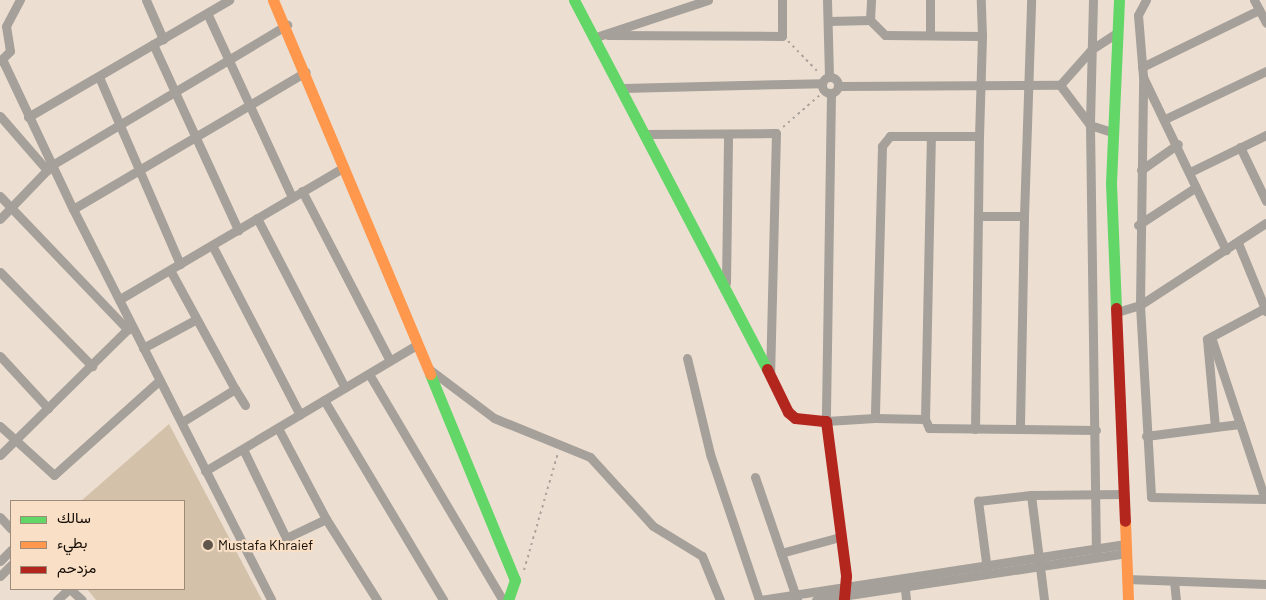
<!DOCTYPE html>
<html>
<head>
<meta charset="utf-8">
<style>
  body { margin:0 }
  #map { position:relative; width:1266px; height:600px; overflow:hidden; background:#ecdfd1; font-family:Barlow,Vazirmatn,sans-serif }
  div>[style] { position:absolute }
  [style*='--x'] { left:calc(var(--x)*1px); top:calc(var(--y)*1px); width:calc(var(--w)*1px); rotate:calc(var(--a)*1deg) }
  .building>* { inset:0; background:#d4c1aa }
  .path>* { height:2px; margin-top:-1px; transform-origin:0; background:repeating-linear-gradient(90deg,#aca49d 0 2.5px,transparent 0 6.5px) }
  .street>* { height:9px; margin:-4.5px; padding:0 4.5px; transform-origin:4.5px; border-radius:4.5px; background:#a6a09a }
  .street>.ring { margin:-4.5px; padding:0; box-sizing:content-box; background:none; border:9px solid #a6a09a; border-radius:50% }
  .fast>* { height:11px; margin:-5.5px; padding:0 5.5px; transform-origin:5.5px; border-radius:5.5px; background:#63d668 }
  .slow>* { height:11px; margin:-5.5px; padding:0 5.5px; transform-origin:5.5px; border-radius:5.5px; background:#ff974d }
  .jam>* { height:11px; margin:-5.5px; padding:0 5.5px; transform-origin:5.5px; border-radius:5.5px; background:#b3261e }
  .dots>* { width:14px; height:14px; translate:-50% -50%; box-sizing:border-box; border:2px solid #f8dfc5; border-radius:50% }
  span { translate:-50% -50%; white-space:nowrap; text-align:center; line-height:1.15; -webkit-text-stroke:4.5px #f8dfc5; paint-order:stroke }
  .poi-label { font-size:14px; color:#140c04 }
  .left { translate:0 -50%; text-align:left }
  .legend { position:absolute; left:10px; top:500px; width:175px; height:90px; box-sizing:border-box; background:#f8dfc5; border:1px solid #9d8b78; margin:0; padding:6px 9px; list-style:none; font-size:15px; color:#140c04 }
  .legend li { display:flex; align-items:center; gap:10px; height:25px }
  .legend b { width:25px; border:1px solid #9d8b78 }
</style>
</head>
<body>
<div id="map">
  <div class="building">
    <div style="clip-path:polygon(169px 424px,262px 600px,96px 600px,87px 589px,184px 589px,184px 501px,81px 501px)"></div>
  </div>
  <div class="path">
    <div style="--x:788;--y:41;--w:45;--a:45.9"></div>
    <div style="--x:783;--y:127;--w:50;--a:-41"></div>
    <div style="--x:524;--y:570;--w:122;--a:-73.8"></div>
  </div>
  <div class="street">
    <div style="--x:146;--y:0;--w:43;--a:66.4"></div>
    <div style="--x:827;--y:0;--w:76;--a:88.5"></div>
    <div style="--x:1093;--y:0;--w:125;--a:91.4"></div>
    <div style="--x:1090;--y:125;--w:431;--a:89.2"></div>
    <div style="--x:1254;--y:0;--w:26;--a:62"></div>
    <div style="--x:207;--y:13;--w:203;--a:65.2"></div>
    <div style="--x:870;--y:20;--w:20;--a:-87"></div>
    <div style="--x:829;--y:21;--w:41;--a:-1.4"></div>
    <div style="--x:870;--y:20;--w:21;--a:45"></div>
    <div style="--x:885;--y:35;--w:97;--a:0.6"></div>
    <div style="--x:982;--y:36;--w:36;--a:-92"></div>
    <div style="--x:930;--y:34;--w:34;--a:-90"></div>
    <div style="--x:608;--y:35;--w:174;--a:0.3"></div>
    <div style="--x:782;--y:36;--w:36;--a:-90"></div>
    <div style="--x:982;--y:36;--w:100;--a:91.7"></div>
    <div style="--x:979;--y:136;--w:89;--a:180"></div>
    <div style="--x:890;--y:136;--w:13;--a:129"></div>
    <div style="--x:882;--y:146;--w:272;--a:91.5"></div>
    <div style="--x:875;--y:418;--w:50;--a:1.1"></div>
    <div style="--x:925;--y:419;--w:10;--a:66"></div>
    <div style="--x:929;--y:428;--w:91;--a:0.6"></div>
    <div style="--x:596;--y:37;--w:118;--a:-18.3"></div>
    <div style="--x:153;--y:44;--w:205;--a:65.4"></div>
    <div style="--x:2;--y:59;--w:166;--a:64.7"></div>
    <div style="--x:73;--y:209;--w:438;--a:63.1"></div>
    <div style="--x:0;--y:61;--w:14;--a:-45"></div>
    <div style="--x:10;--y:51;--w:25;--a:-99"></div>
    <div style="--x:6;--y:26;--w:30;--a:-62"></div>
    <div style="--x:1142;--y:67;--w:130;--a:-26"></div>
    <div class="ring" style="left:822px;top:77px;width:7px;height:7px"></div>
    <div style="--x:99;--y:77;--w:204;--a:66.6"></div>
    <div style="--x:1143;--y:77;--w:192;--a:64.4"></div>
    <div style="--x:1060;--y:85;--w:50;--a:53.1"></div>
    <div style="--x:1090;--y:125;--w:22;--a:18"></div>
    <div style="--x:839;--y:86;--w:221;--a:-0.3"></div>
    <div style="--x:1060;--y:85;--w:48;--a:-48.4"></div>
    <div style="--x:1092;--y:49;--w:31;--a:-33"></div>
    <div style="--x:623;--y:88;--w:199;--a:-1.4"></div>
    <div style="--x:831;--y:93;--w:328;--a:90.9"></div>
    <div style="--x:826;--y:421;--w:49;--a:-3.5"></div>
    <div style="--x:0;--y:116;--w:72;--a:49"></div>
    <div style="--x:28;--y:117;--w:233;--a:-30.2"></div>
    <div style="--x:1165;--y:119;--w:112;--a:-25.4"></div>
    <div style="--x:646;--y:134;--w:130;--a:-0.4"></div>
    <div style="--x:776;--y:133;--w:239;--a:91.4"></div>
    <div style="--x:1240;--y:147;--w:60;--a:64.3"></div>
    <div style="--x:1141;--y:170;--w:45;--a:-35.1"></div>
    <div style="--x:1190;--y:172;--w:85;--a:-26"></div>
    <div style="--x:302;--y:191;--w:191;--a:62.6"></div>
    <div style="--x:0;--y:196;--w:185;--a:46.3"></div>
    <div style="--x:73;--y:209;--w:270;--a:-30.5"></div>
    <div style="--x:978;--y:216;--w:80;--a:-89.3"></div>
    <div style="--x:1024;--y:216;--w:216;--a:-88.1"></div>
    <div style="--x:257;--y:218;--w:191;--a:62.6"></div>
    <div style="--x:0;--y:219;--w:75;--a:-46.1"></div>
    <div style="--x:52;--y:165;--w:274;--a:-30.8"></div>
    <div style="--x:1138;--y:225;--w:69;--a:-33.2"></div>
    <div style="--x:1238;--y:243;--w:74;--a:67.6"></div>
    <div style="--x:212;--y:245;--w:191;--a:62.6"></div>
    <div style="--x:170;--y:270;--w:136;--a:61.4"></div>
    <div style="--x:235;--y:389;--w:62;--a:148.1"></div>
    <div style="--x:0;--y:272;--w:132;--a:45.6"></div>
    <div style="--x:726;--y:283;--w:147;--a:-89.2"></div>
    <div style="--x:120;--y:299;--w:260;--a:-30.5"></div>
    <div style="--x:1140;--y:305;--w:229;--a:-89.2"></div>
    <div style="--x:1143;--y:76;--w:61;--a:-94.7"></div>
    <div style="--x:1138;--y:15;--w:17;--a:-62"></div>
    <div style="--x:1140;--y:305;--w:150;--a:-33.1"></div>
    <div style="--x:1265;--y:308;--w:66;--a:151.9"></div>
    <div style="--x:1207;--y:339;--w:88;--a:84.8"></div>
    <div style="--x:1215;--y:427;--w:25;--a:-7"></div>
    <div style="--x:1240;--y:424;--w:79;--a:71.6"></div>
    <div style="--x:1117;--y:312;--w:24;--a:-17"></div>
    <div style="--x:1140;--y:305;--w:192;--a:86.7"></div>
    <div style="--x:1151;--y:497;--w:115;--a:1"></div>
    <div style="--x:1211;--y:337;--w:92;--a:71.6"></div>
    <div style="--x:143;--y:348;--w:59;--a:-28.3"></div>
    <div style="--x:0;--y:356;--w:71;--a:47.3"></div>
    <div style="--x:687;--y:358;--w:99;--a:76.5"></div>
    <div style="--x:710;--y:454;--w:154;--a:71.4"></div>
    <div style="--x:429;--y:369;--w:81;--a:37"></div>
    <div style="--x:494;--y:418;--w:104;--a:22.1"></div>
    <div style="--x:590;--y:457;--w:93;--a:47.6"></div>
    <div style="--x:653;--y:526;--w:57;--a:31.5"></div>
    <div style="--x:702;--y:556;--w:48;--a:67.8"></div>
    <div style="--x:369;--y:374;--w:259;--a:59.4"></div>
    <div style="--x:235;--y:389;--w:19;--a:58"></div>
    <div style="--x:324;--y:400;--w:233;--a:59.2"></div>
    <div style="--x:925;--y:419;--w:283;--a:-88.8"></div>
    <div style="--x:0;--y:426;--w:73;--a:42.2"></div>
    <div style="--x:54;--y:475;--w:142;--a:-41.9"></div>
    <div style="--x:278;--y:428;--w:103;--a:62.2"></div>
    <div style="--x:326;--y:519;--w:96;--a:57.8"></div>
    <div style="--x:975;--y:429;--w:213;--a:-89.2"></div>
    <div style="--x:978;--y:216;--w:46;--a:0"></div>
    <div style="--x:1024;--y:216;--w:213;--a:91.1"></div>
    <div style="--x:1020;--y:429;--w:76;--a:0.8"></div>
    <div style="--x:1146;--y:436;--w:70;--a:-7.4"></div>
    <div style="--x:243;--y:449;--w:99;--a:64.2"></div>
    <div style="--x:286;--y:538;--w:44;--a:-25.4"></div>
    <div style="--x:0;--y:455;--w:184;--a:-44.6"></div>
    <div style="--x:205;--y:471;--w:248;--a:-30.8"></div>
    <div style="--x:755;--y:477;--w:130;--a:71.1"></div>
    <div style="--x:1031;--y:495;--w:93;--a:-0.6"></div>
    <div style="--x:0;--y:517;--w:16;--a:47"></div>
    <div style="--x:781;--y:553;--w:61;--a:-15.2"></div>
    <div style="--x:0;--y:561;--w:16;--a:-45"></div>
    <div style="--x:987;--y:570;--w:70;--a:-97.4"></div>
    <div style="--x:978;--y:501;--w:53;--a:-6.5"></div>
    <div style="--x:1031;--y:495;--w:106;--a:82.9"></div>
    <div style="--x:0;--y:576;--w:16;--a:-45"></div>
    <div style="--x:1127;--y:579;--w:139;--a:2.1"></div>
    <div style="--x:904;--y:580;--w:20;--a:84"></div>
    <div style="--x:1174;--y:581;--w:19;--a:84"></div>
    <div style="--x:70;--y:589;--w:16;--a:43"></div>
    <div style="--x:57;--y:600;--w:16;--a:-43"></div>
    <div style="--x:760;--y:600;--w:370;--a:-8.7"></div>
    <div style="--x:816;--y:600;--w:314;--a:-8.6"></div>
  </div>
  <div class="fast">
    <div style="--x:574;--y:0;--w:416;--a:62.4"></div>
    <div style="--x:1116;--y:308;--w:125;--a:-92.3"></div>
    <div style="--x:1111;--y:183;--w:183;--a:-87.5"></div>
    <div style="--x:430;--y:374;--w:223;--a:67.6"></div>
    <div style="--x:515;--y:580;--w:21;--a:109"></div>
  </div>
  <div class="slow">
    <div style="--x:273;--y:0;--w:406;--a:67.2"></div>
    <div style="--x:1125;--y:521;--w:79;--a:87.8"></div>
  </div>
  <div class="jam">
    <div style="--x:1116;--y:308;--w:213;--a:87.6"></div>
    <div style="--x:767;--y:369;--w:48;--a:64"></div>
    <div style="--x:788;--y:412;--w:9;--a:41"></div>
    <div style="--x:795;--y:418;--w:31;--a:6"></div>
    <div style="--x:826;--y:421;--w:156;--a:82.6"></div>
    <div style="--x:846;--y:576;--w:24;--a:95"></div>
  </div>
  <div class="dots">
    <div style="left:208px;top:545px;background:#60564c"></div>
  </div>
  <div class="poi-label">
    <span class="left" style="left:218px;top:545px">Mustafa Khraief</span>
  </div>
  <ul class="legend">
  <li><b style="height:6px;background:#63d668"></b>سالك</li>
  <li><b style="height:6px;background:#ff974d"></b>بطيء</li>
  <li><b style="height:6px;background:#b3261e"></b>مزدحم</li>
  </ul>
</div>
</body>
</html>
